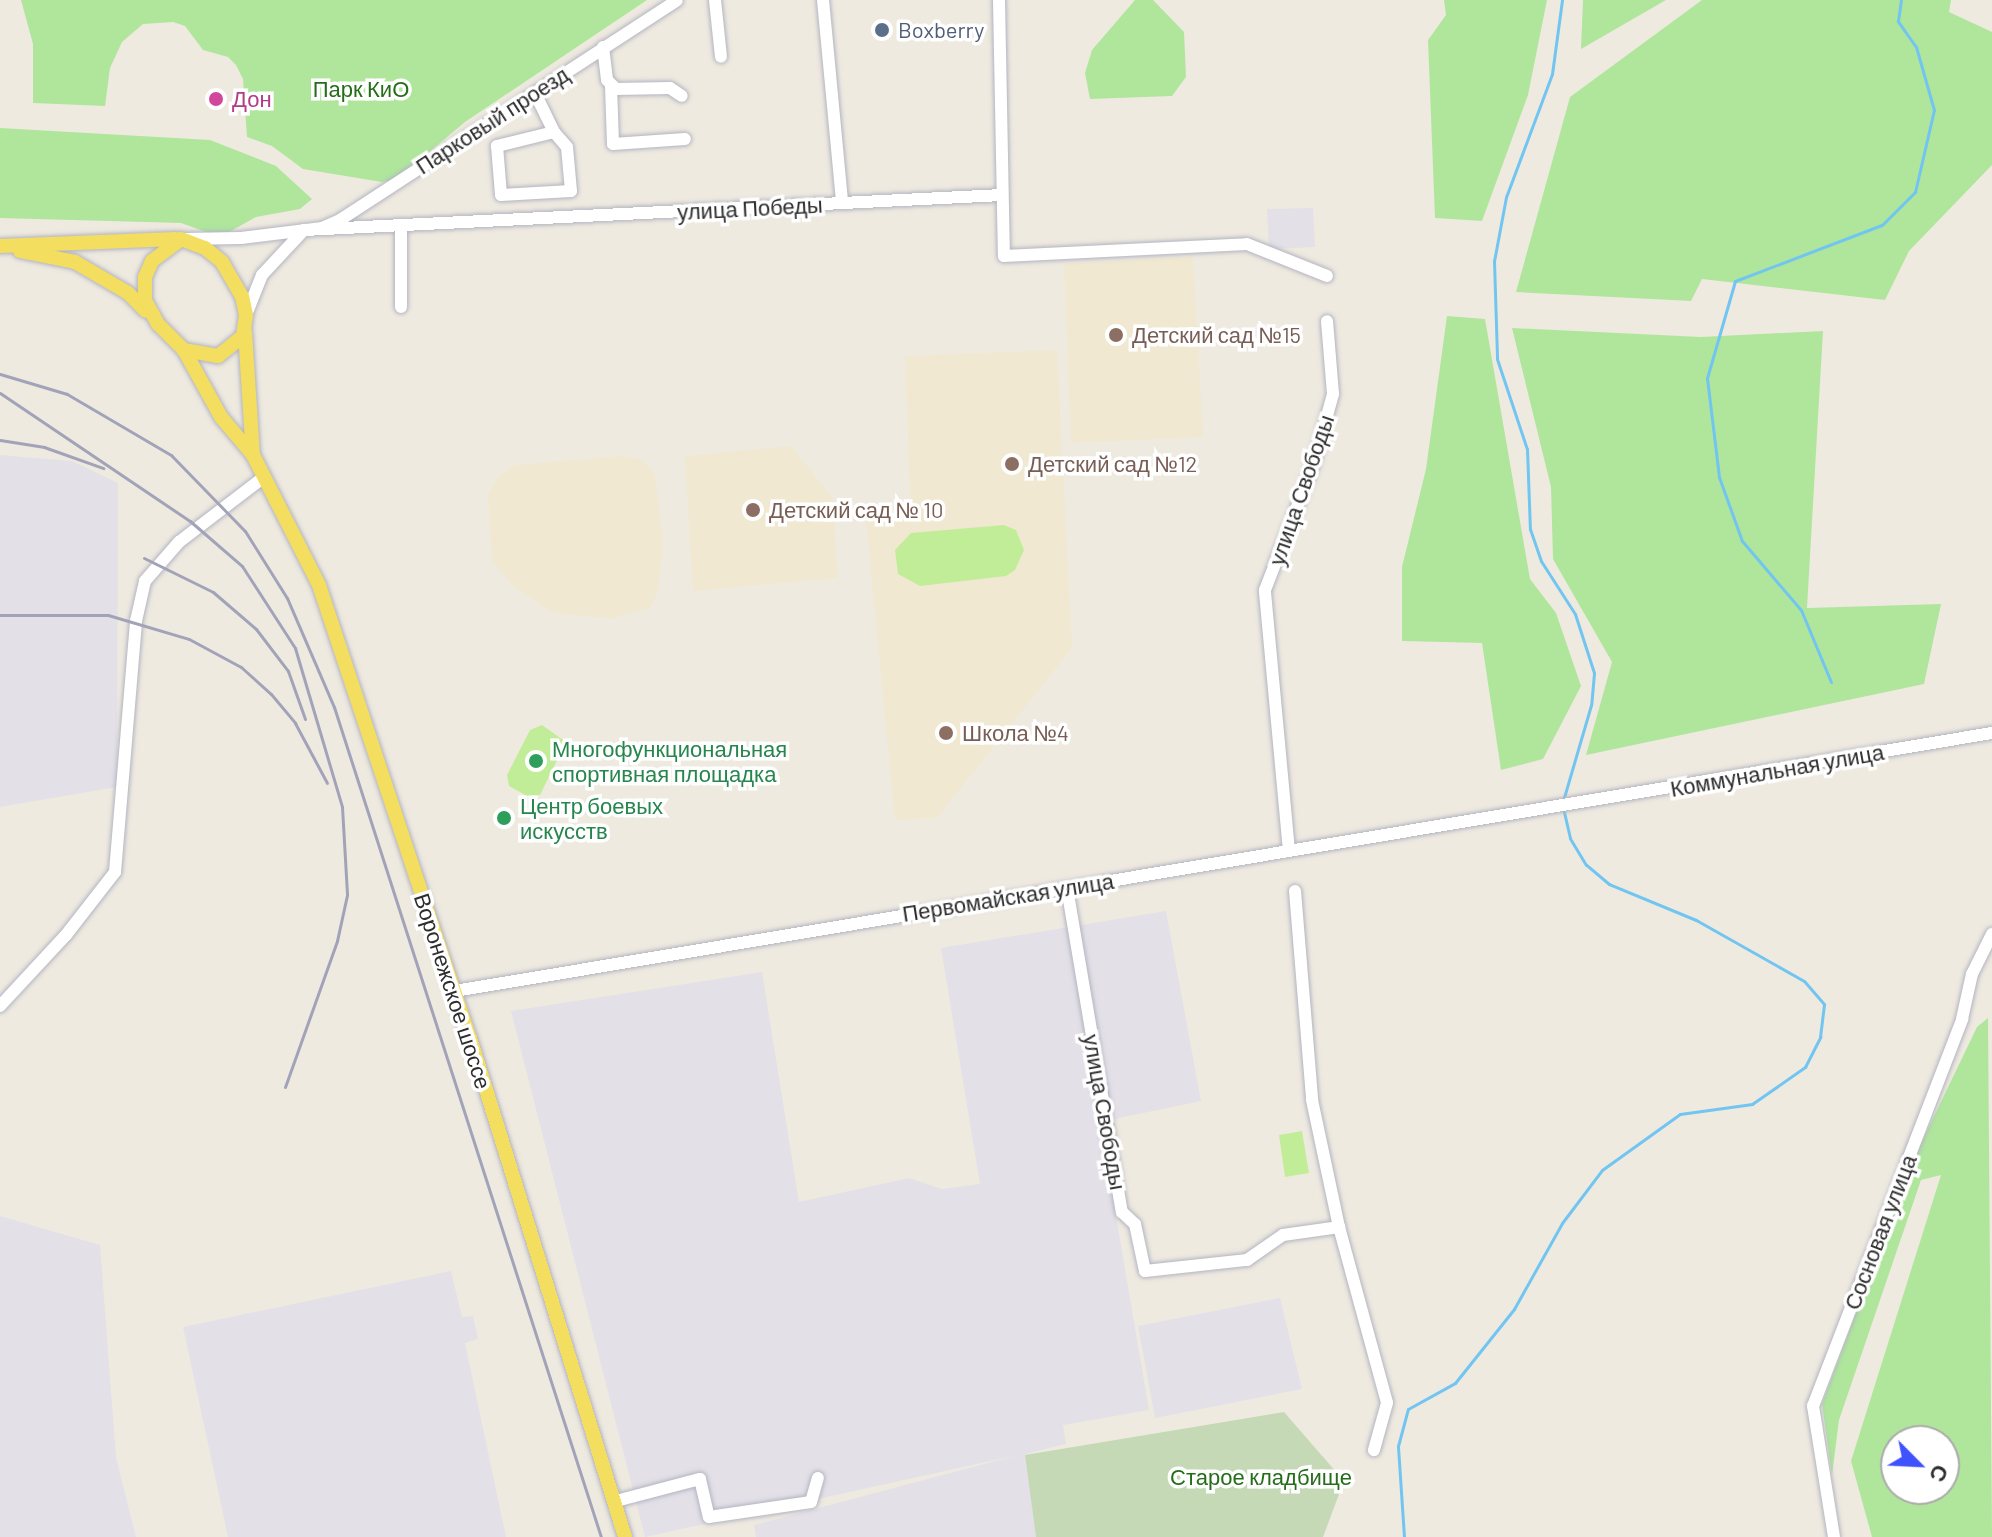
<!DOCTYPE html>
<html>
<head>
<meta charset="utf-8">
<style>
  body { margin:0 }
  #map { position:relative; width:1992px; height:1537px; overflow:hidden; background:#efeae0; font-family:Barlow,sans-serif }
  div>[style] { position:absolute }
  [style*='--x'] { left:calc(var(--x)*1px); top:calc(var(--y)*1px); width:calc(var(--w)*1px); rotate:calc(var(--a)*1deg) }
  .industrial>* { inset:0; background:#e3e0e8 }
  .education>* { inset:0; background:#f0e8d0 }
  .green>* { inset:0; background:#afe69c }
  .cemetery>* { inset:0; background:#c5d9b7 }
  .pitch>* { inset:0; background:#c2ed98 }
  .stream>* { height:3px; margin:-1.5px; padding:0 1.5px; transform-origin:1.5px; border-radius:1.5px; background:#72c5f1 }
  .roads { filter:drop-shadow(0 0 2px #b3b5c1) drop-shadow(0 0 2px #b3b5c1) }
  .minor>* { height:12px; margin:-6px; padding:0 6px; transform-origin:6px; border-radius:6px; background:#fff }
  .major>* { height:14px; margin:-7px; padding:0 7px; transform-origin:7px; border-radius:7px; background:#f4de60 }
  .rail>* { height:3px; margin:-1.5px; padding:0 1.5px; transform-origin:1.5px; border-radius:1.5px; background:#a2a3b8 }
  .dots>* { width:22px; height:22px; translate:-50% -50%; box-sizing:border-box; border:4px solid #fff; border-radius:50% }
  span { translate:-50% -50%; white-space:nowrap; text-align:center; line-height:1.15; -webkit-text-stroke:7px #fff; paint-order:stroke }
  .service-label { font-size:22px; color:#4e5e75 }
  .left { translate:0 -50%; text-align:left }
  .park-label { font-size:22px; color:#246e1a }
  .hotel-label { font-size:22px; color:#b23c85 }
  .street-label { font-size:22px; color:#2d2d2d }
  .education-label { font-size:22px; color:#785e54 }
  .leisure-label { font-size:22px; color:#27864d }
  .north { position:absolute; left:1880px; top:1425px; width:80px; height:80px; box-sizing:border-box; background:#fff; border:2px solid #ababab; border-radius:50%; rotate:114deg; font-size:22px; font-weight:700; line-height:32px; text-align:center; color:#2d2d2d }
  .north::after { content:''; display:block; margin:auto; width:28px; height:36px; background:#3e52fd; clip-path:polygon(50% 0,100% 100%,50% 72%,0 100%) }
</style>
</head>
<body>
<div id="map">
  <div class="industrial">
    <div style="clip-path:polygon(1313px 208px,1315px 247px,1269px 249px,1267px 209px)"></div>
    <div style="clip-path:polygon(0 455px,72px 461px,118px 483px,117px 787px,0 807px)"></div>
    <div style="clip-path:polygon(1166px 911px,1201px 1101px,1100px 1122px,1149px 1410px,1063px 1425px,1066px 1444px,1025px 1454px,1036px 1537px,756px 1537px,754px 1525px,1018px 1455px,645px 1537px,511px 1011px,762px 972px,799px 1202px,909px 1178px,942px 1189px,980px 1184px,941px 948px)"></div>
    <div style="clip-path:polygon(0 1216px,100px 1245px,116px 1457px,136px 1537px,0 1537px)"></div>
    <div style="clip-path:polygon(451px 1271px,462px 1317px,473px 1316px,478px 1339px,465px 1343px,506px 1537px,228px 1537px,183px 1327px)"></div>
    <div style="clip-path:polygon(1280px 1298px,1302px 1389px,1155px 1418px,1138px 1326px)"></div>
  </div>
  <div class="education">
    <div style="clip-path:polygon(1193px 257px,1203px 437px,1071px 443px,1064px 264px)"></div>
    <div style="clip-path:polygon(1057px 350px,1072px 648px,937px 818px,895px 820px,866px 519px,911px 517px,905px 356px)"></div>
    <div style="clip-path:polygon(791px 446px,832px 497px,838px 578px,693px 591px,685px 456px)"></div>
    <div style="clip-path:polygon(623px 456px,642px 460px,655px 474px,663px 542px,658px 591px,650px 608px,610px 619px,552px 612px,517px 589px,492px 562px,488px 495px,498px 477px,515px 465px)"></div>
  </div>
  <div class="green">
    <div style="clip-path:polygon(21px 0,647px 0,465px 122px,397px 179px,382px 182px,303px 169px,272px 146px,247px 137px,243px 79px,236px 65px,228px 57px,203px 50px,185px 26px,173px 22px,143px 24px,122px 42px,110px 68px,105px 106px,33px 103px,33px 44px)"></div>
    <div style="clip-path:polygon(1135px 0,1153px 0,1184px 32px,1186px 77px,1172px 96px,1090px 99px,1085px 73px,1092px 50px)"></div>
    <div style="clip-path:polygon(1444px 0,1547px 0,1528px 95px,1482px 221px,1435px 218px,1428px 40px,1446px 15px)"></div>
    <div style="clip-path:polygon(1583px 0,1666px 0,1581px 49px)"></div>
    <div style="clip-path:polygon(1702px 0,1951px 0,1949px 12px,1992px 32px,1992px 165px,1909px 251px,1885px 300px,1702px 279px,1691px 301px,1516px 292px,1570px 97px)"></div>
    <div style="clip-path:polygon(0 128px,210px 140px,276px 166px,312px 199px,300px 209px,256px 217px,229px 232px,212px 234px,181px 223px,0 218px)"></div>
    <div style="clip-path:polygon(1447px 316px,1485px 319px,1530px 579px,1556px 613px,1581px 686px,1543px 759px,1501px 770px,1482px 643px,1402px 641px,1402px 567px,1426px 469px)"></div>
    <div style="clip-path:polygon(1512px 328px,1701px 337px,1823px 331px,1807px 608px,1941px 604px,1924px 684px,1586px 755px,1612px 662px,1553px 559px,1551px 487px)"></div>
    <div style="clip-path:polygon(evenodd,1988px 1018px,1992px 1537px,1872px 1537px,1851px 1461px,1941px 1175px,1921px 1180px,1839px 1420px,1832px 1475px,1822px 1404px,1912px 1162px,1977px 1027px,1988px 1018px,1896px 1441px,1944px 1441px,1944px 1489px,1896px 1489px,1896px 1441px)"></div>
  </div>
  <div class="cemetery">
    <div style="clip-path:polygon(1284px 1412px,1344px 1481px,1323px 1537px,1036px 1537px,1025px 1455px)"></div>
  </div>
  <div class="pitch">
    <div style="clip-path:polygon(1004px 525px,1016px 530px,1024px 550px,1015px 570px,1006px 576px,920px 586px,898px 574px,895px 550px,911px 533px)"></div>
    <div style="clip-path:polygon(542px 725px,566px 742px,540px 795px,527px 796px,509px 786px,507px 775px,530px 730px)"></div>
    <div style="clip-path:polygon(1302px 1131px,1309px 1173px,1285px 1177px,1279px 1135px)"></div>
  </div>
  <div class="stream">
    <div style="--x:1562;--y:0;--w:75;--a:97.7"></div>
    <div style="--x:1552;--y:74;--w:131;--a:110.5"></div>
    <div style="--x:1506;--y:197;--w:65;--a:100.6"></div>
    <div style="--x:1494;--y:261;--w:98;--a:88.2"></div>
    <div style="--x:1497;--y:359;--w:95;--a:71.6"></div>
    <div style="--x:1527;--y:449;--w:80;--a:87.9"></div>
    <div style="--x:1530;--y:529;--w:34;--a:71"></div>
    <div style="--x:1541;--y:561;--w:63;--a:57.3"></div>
    <div style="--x:1575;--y:614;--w:62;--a:72.1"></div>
    <div style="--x:1594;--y:673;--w:32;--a:95"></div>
    <div style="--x:1591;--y:705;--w:100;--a:106.3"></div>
    <div style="--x:1831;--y:682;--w:78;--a:-112.6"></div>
    <div style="--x:1801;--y:610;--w:91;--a:-130.5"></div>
    <div style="--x:1742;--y:541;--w:68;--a:-109.8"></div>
    <div style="--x:1719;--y:477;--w:100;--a:-96.9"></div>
    <div style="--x:1707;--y:378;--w:101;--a:-73.9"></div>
    <div style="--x:1735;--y:281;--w:157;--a:-20.9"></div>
    <div style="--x:1882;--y:225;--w:47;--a:-45"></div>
    <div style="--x:1915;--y:192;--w:84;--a:-77"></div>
    <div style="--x:1934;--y:110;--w:66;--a:-105.9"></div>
    <div style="--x:1916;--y:47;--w:32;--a:-125"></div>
    <div style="--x:1898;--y:21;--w:21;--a:-82"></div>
    <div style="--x:1404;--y:1537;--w:91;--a:-93.8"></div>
    <div style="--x:1398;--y:1446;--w:38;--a:-75"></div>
    <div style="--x:1408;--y:1409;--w:54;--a:-29"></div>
    <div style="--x:1455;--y:1383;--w:95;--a:-51.4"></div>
    <div style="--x:1514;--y:1309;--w:98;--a:-60.8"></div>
    <div style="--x:1562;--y:1223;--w:66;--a:-53"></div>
    <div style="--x:1602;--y:1170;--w:96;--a:-35.7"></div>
    <div style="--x:1680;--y:1114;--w:73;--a:-7.9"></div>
    <div style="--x:1752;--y:1104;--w:65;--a:-34.9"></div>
    <div style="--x:1805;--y:1067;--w:34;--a:-63"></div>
    <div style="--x:1820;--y:1037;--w:33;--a:-83"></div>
    <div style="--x:1824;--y:1004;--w:30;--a:-131"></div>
    <div style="--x:1804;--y:981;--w:124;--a:-150.5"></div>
    <div style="--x:1696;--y:920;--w:94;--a:-157.5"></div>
    <div style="--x:1609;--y:884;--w:30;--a:-140"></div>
    <div style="--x:1586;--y:865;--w:31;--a:-121"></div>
    <div style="--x:1570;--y:838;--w:31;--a:-103"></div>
  </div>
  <div class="roads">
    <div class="minor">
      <div style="--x:715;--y:0;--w:57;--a:84"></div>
      <div style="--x:823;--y:0;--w:203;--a:84.6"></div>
      <div style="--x:999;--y:0;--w:256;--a:88.9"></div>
      <div style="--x:1004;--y:256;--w:243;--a:-2.8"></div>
      <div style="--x:1247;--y:244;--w:86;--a:21.8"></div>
      <div style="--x:603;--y:47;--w:33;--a:83"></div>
      <div style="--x:607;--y:80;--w:13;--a:45"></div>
      <div style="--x:616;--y:89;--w:54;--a:-1.1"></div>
      <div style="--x:670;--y:88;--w:14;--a:34"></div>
      <div style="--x:611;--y:86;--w:58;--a:88"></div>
      <div style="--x:613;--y:144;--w:72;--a:-4"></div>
      <div style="--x:535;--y:93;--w:43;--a:64"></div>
      <div style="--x:554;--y:132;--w:59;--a:166.2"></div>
      <div style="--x:497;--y:146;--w:49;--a:85.3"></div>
      <div style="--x:501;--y:195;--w:70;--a:-3.3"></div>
      <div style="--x:571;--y:191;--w:44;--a:-95.2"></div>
      <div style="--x:567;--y:147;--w:20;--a:-131"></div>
      <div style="--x:304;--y:230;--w:699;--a:-2.87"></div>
      <div style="--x:183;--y:239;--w:58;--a:-1"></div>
      <div style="--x:241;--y:238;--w:82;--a:-7"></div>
      <div style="--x:322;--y:228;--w:20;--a:-24"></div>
      <div style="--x:340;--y:220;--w:402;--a:-33.1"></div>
      <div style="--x:401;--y:307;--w:79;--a:-90"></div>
      <div style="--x:246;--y:315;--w:43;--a:-68.2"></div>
      <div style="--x:262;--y:275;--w:62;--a:-47"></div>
      <div style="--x:1289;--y:851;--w:262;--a:-95.3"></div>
      <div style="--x:1265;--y:590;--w:136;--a:-68.9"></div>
      <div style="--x:1314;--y:463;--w:72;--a:-74.6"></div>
      <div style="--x:1333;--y:394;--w:73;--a:-94.7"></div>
      <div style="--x:1067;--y:888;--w:329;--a:80.4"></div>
      <div style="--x:1122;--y:1212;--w:18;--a:43"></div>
      <div style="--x:1135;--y:1224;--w:48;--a:78"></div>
      <div style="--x:1145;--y:1271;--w:103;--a:-6.2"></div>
      <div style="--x:1247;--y:1260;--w:44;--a:-34.8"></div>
      <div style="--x:1283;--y:1235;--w:57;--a:-8.1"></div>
      <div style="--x:1295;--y:891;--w:210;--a:85.3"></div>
      <div style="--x:1312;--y:1100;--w:130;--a:78"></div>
      <div style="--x:1339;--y:1227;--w:182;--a:74.7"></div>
      <div style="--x:1387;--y:1403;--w:49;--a:105.5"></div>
      <div style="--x:455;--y:991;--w:1559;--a:-9.53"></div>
      <div style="--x:0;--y:1006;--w:97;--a:-47.1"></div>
      <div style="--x:66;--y:935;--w:80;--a:-52.1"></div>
      <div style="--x:115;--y:872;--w:252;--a:-85.2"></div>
      <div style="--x:136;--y:621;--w:41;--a:-77.3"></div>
      <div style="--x:145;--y:581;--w:52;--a:-48.9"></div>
      <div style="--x:179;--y:542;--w:107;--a:-37.4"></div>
      <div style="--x:616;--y:1501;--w:87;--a:-14.7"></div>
      <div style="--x:700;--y:1479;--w:39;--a:77"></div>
      <div style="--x:709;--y:1517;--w:103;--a:-8.4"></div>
      <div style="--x:811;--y:1502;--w:25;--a:-74"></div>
      <div style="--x:1834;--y:1537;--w:133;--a:-99.1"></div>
      <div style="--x:1813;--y:1406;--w:415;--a:-68.9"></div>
      <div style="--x:1962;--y:1019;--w:46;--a:-77.5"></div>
      <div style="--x:1972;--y:974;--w:45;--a:-63.4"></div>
    </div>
    <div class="major">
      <div style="--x:181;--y:239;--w:26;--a:21"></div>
      <div style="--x:205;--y:248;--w:22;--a:39"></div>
      <div style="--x:222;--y:262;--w:39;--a:60"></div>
      <div style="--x:242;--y:296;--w:19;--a:78"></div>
      <div style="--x:246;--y:315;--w:21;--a:98"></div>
      <div style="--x:243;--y:336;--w:32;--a:141"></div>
      <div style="--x:218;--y:356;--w:35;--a:-170"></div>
      <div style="--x:184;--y:350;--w:37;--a:-135"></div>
      <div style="--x:158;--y:324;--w:26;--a:-119"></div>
      <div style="--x:145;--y:301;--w:24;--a:-90"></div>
      <div style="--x:145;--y:277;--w:17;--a:-66"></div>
      <div style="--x:152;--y:261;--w:36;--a:-37"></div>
      <div style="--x:0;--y:246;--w:176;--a:-2.3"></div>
      <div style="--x:20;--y:251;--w:56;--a:11.3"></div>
      <div style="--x:75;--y:262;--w:61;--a:30.3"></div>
      <div style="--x:128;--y:293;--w:25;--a:45"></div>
      <div style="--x:245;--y:332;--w:123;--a:86.3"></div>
      <div style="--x:184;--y:350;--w:77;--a:61.1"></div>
      <div style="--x:221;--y:417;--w:50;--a:49.9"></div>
      <div style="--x:253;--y:455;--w:146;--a:63.1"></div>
      <div style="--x:319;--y:585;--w:478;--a:71.6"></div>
      <div style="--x:470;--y:1038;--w:523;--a:72.74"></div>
    </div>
  </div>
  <div class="rail">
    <div style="--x:0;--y:374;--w:70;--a:16.6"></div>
    <div style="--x:67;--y:394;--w:121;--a:30.4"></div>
    <div style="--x:171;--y:455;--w:106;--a:45.8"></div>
    <div style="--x:245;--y:531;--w:79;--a:57.9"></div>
    <div style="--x:287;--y:598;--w:119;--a:66.7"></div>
    <div style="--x:334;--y:707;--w:872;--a:72.17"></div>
    <div style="--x:0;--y:393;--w:229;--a:34"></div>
    <div style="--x:190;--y:521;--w:69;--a:40.9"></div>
    <div style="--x:242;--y:566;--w:98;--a:57.1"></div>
    <div style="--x:295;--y:648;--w:166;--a:73.5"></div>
    <div style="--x:342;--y:807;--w:88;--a:86.7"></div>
    <div style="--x:347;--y:895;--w:47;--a:102.3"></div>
    <div style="--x:337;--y:941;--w:155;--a:109.6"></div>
    <div style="--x:0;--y:440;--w:45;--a:9"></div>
    <div style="--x:44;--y:447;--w:63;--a:19.6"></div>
    <div style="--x:144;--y:558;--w:77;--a:26.2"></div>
    <div style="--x:213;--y:592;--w:57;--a:40.7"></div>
    <div style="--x:256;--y:629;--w:53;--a:52.7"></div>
    <div style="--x:288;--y:671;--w:51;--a:70.5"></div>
    <div style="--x:0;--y:615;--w:108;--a:0"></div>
    <div style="--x:108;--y:615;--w:84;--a:16.5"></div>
    <div style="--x:189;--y:639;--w:59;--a:28.3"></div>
    <div style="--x:241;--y:667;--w:40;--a:42"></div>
    <div style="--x:271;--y:694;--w:38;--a:50"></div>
    <div style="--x:295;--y:723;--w:68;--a:61.9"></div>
  </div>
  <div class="dots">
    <div style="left:882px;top:30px;background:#5c6f8a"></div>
    <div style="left:216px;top:99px;background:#d1479c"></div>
    <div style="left:1116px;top:335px;background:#8d6e63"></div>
    <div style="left:1012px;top:464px;background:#8d6e63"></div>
    <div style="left:753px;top:510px;background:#8d6e63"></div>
    <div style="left:946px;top:733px;background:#8d6e63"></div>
    <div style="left:536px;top:761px;background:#2e9e5b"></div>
    <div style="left:504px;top:818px;background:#2e9e5b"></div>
  </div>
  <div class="service-label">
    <span class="left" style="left:898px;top:30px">Boxberry</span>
  </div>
  <div class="park-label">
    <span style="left:361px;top:89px">Парк КиО</span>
    <span style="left:1261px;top:1477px">Старое кладбище</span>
  </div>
  <div class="hotel-label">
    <span class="left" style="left:232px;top:99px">Дон</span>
  </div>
  <div class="street-label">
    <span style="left:492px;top:120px;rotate:-33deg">Парковый проезд</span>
    <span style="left:750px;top:208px;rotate:-3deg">улица Победы</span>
    <span style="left:1301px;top:490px;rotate:-71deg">улица Свободы</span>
    <span style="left:1777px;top:770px;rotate:-10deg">Коммунальная улица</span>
    <span style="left:1008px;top:897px;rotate:-9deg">Первомайская улица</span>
    <span style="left:453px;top:991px;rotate:72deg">Воронежское шоссе</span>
    <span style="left:1105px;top:1112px;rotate:80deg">улица Свободы</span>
    <span style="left:1880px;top:1232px;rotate:-69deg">Сосновая улица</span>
  </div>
  <div class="education-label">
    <span class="left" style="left:1132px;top:335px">Детский сад №15</span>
    <span class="left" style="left:1028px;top:464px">Детский сад №12</span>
    <span class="left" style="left:769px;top:510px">Детский сад № 10</span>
    <span class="left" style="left:962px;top:733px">Школа №4</span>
  </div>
  <div class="leisure-label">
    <span class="left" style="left:552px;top:761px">Многофункциональная<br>спортивная площадка</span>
    <span class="left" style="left:520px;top:818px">Центр боевых<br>искусств</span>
  </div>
  <div class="north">С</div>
</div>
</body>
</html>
